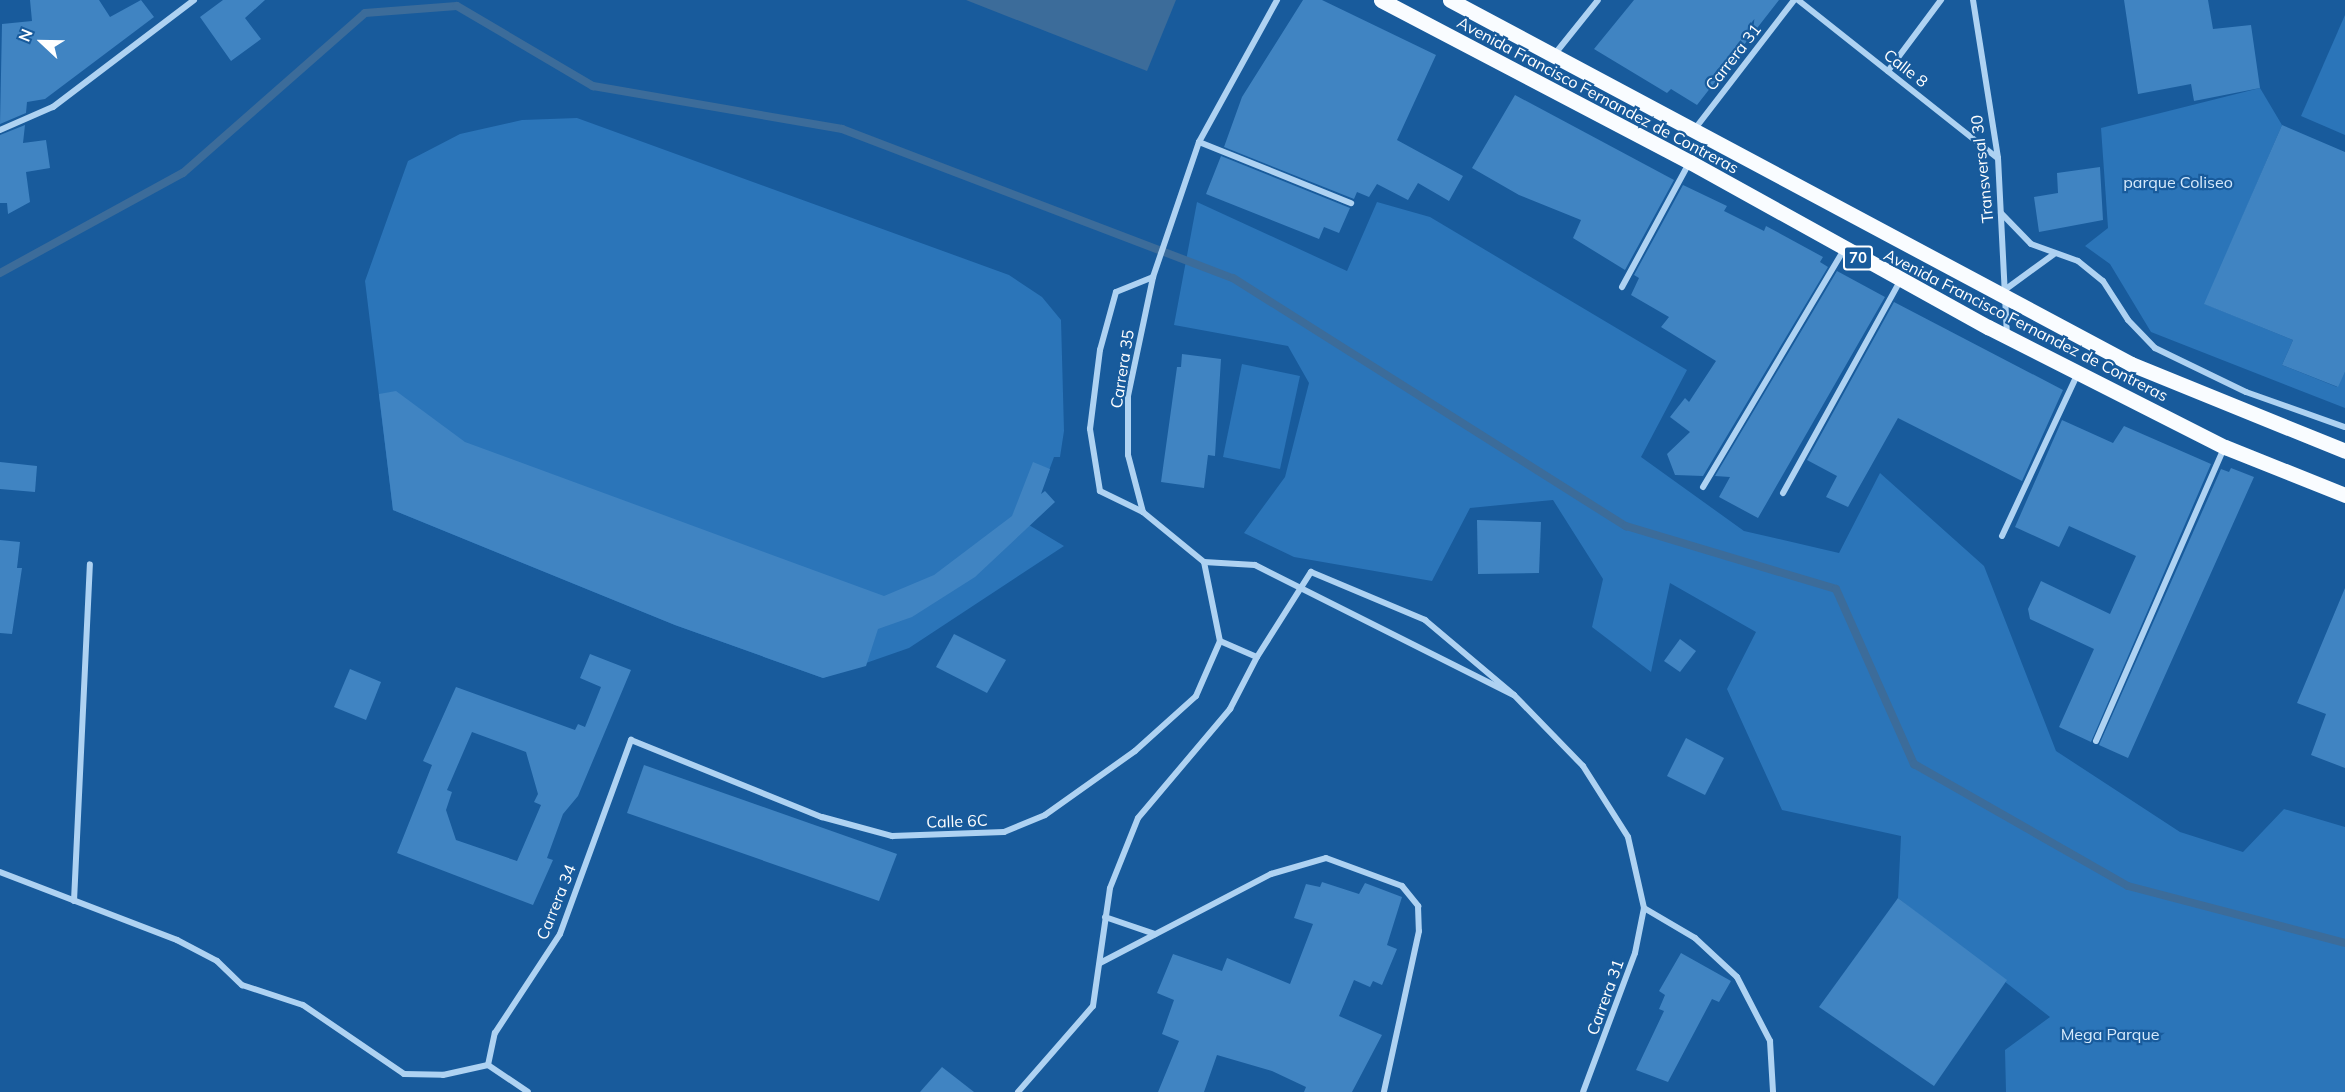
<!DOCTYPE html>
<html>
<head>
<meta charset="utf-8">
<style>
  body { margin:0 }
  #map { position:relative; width:2345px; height:1092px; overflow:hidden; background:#185b9c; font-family:Mulish,sans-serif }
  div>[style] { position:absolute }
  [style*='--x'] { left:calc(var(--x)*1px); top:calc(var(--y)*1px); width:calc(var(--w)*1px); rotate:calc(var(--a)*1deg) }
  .green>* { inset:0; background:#2b75b9 }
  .water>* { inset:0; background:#3c6c9a }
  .stream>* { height:8px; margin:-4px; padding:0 4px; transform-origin:4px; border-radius:4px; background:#3c6c9a }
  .building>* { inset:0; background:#4084c2 }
  .street>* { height:6px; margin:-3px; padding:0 3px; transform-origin:3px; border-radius:3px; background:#aed2f2 }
  .primary>* { height:15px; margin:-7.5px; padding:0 7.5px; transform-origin:7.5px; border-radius:7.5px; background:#f9fcff }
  span { translate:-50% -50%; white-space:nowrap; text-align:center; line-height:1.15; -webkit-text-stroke:4.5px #185b9c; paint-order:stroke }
  .shield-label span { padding:2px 4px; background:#185b9c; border:2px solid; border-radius:4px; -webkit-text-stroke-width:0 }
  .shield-label { font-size:15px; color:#fff; font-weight:700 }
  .street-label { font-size:16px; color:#fff }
  .park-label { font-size:16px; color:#d6eafc }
  .north { position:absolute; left:12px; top:12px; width:60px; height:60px; -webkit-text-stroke:4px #185b9c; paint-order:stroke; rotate:292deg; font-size:16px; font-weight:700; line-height:24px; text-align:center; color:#fff }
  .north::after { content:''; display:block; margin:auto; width:21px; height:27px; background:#fff; clip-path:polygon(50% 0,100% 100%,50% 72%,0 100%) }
</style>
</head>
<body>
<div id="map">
  <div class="green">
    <div style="clip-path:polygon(2345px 15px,2345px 135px,2301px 116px)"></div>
    <div style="clip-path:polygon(2260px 88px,2282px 125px,2205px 304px,2293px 340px,2282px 365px,2337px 387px,2345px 372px,2345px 408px,2151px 332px,2110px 264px,2085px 246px,2108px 228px,2101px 128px)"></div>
    <div style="clip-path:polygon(577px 118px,1009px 275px,1042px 297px,1061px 320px,1064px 431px,1060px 457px,1054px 457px,1029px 525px,1064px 546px,909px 648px,823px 678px,675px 625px,393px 510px,365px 281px,408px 161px,460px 134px,522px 120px)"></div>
    <div style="clip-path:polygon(1197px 202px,1347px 271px,1377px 202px,1430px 217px,1687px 370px,1641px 457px,1744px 531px,1839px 553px,1880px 473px,1984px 566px,2056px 751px,2180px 832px,2243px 852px,2284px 809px,2345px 827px,2345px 1092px,2006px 1092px,2005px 1050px,2050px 1017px,1898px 898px,1901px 836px,1782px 810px,1727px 689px,1756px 632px,1670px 583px,1651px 672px,1592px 627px,1603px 579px,1553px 500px,1470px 508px,1432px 581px,1294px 557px,1244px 533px,1285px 477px,1309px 383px,1288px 346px,1174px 325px)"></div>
    <div style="clip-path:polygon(1242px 364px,1300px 376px,1280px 469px,1223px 457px)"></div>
  </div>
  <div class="water">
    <div style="clip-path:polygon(966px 0,1176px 0,1147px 71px)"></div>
  </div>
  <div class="stream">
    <div style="--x:0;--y:273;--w:209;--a:-28.7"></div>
    <div style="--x:183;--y:173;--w:242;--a:-41.3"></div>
    <div style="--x:365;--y:13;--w:92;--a:-4.4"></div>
    <div style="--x:457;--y:6;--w:158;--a:30.5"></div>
    <div style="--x:593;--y:86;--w:253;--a:9.8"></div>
    <div style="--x:842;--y:129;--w:418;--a:20.9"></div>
    <div style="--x:1233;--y:278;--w:465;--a:32.3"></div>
    <div style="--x:1626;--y:526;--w:219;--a:16.7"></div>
    <div style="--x:1836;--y:589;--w:192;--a:66"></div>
    <div style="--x:1914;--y:764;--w:246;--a:29.7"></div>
    <div style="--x:2128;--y:886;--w:224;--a:14.7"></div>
  </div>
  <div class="building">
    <div style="clip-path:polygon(30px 0,99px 0,110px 17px,141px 0,154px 17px,45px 99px,27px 102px,26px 113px,0 124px,2px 24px,32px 21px)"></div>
    <div style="clip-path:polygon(223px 0,265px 0,245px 18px,261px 39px,231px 61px,200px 17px)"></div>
    <div style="clip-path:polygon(1303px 0,1322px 0,1436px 55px,1397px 140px,1463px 176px,1449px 201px,1418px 183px,1408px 200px,1377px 184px,1369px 197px,1357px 192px,1354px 199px,1224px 147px,1242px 97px)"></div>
    <div style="clip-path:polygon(1634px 0,1779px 0,1697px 105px,1671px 89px,1667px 93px,1594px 49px)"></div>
    <div style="clip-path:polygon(2124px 0,2208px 0,2213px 29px,2251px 25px,2260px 88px,2194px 101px,2191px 84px,2138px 94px)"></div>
    <div style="clip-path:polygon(1515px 95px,1674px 180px,1625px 270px,1573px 238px,1581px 220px,1519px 195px,1472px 168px)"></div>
    <div style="clip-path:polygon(25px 125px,23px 143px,46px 140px,50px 168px,26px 172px,30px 202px,8px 214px,7px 203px,0 203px,0 135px)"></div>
    <div style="clip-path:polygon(2282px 125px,2345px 152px,2345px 372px,2338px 387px,2282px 365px,2293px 340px,2204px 304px)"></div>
    <div style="clip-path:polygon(1221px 156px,1350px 208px,1339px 233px,1324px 227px,1319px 239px,1206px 194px)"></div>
    <div style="clip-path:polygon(2100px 167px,2103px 220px,2039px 232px,2034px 197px,2058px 193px,2057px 173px)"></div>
    <div style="clip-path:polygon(1683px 185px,1727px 206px,1724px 211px,1764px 231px,1766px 226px,1823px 257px,1820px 262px,1828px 267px,1703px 476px,1675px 475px,1667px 454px,1690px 432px,1670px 417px,1685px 398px,1689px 402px,1716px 361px,1661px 327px,1669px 317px,1631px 295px,1639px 278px,1634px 275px)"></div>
    <div style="clip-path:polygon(1837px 271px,1885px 297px,1758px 518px,1719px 497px,1730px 477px,1715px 476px)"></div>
    <div style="clip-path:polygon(1894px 302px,2063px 390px,2022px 481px,1898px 418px,1848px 507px,1826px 497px,1837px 476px,1807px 460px)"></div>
    <div style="clip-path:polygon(1182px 354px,1221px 359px,1215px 456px,1208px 455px,1204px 488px,1161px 482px,1177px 367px,1181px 367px)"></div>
    <div style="clip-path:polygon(396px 391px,465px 442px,884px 596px,934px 575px,1012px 516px,1033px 462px,1050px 469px,1041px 494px,1045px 491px,1055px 502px,975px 577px,912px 617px,878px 629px,866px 666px,823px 678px,675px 625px,393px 510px,379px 394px)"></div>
    <div style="clip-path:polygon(2062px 420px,2113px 443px,2124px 426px,2211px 464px,2091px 742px,2059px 727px,2094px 649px,2030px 619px,2028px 609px,2041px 581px,2110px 614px,2136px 556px,2069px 526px,2059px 547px,2015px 527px)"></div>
    <div style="clip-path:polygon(0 462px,37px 466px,35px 492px,0 489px)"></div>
    <div style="clip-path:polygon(2231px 468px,2254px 477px,2128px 758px,2099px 745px,2221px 469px,2229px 472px)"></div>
    <div style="clip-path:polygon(1477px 520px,1541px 522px,1539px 573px,1478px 574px)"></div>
    <div style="clip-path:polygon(0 540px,20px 542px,17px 568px,22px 568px,12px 634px,0 633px)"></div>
    <div style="clip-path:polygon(2345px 588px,2345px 768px,2311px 755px,2326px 714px,2297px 703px)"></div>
    <div style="clip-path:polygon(954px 634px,1006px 660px,987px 693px,936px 667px)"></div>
    <div style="clip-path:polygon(1680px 639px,1696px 651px,1680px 672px,1664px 661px)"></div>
    <div style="clip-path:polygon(evenodd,590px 654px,631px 670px,578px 796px,563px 814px,547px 858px,553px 860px,533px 905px,397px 853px,432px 765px,423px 761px,456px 687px,575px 730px,578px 724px,585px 727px,601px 687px,580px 678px,590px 654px,472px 732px,526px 752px,538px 794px,534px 802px,541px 805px,517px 861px,456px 840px,446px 810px,452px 792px,447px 790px,472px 732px)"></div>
    <div style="clip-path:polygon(350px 669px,381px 682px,366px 720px,334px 707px)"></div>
    <div style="clip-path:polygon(1686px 738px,1724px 758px,1705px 795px,1667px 776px)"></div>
    <div style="clip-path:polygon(644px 765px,897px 854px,879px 901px,627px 813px)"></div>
    <div style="clip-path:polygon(1322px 882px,1359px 894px,1365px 883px,1402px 897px,1387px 945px,1397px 949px,1382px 985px,1373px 981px,1370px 987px,1354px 980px,1339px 1016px,1382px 1035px,1352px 1092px,1304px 1092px,1306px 1087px,1272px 1071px,1217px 1055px,1204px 1092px,1158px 1092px,1179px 1041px,1162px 1034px,1174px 1000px,1157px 993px,1173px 954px,1222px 971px,1227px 958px,1290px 984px,1313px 924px,1294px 918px,1306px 884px,1320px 887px)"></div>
    <div style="clip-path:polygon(1898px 898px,2007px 980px,1934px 1086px,1819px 1007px)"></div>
    <div style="clip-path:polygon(1681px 953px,1731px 981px,1719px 1002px,1712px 999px,1668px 1082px,1636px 1070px,1664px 1011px,1659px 1009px,1665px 995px,1659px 991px)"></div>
    <div style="clip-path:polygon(942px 1067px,974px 1092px,920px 1092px)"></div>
  </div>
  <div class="street">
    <div style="--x:1798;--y:0;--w:254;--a:38.4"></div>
    <div style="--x:1973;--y:0;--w:160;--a:81"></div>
    <div style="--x:1998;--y:158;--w:178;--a:87.1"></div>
    <div style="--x:1554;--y:55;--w:70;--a:-51.3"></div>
    <div style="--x:1888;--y:71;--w:89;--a:-53.3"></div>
    <div style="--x:0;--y:130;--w:58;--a:-23.5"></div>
    <div style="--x:53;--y:107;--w:177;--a:-37.2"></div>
    <div style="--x:1694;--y:130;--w:164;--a:-52.4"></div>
    <div style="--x:1199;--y:142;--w:164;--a:21.9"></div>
    <div style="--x:2001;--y:213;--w:43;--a:45.9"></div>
    <div style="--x:2031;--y:244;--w:50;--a:19.9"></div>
    <div style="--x:2078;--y:261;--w:32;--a:39"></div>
    <div style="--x:2103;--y:281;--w:46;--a:57.3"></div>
    <div style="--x:2128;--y:320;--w:39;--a:46"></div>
    <div style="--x:2155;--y:348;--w:101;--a:25.8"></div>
    <div style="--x:2246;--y:392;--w:105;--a:19.5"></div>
    <div style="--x:1622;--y:287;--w:141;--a:-61.6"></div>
    <div style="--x:2006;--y:289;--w:59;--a:-36.1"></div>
    <div style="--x:1703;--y:487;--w:276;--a:-59.3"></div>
    <div style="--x:1783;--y:493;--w:242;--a:-61.1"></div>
    <div style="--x:1143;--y:512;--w:48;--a:-154"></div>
    <div style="--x:1100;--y:491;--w:63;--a:-99.2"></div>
    <div style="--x:1090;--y:429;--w:80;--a:-82.8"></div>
    <div style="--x:1100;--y:350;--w:60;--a:-74.6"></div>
    <div style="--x:1116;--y:292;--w:40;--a:-22"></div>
    <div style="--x:2002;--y:536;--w:180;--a:-65"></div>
    <div style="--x:1204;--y:562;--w:51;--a:3.4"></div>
    <div style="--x:1255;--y:565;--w:290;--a:26.7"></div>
    <div style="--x:1514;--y:695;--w:99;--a:45.8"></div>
    <div style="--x:1583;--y:766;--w:84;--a:57.6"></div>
    <div style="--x:1628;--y:837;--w:73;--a:77.3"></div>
    <div style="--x:1644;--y:908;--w:46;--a:101.3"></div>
    <div style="--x:1635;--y:953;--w:148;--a:110.5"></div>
    <div style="--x:1204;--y:562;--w:79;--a:-140.7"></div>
    <div style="--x:1143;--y:512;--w:59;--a:-104.7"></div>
    <div style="--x:1128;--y:455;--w:59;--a:-90"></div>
    <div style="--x:1128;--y:396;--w:122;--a:-78.1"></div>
    <div style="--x:1153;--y:277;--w:143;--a:-71.2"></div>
    <div style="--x:1199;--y:142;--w:162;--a:-61.2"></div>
    <div style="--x:1204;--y:562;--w:81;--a:78.6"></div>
    <div style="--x:1220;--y:641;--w:40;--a:23.4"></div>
    <div style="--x:2096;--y:741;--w:320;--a:-66.4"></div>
    <div style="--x:0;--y:872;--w:190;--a:21"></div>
    <div style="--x:177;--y:940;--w:45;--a:27.7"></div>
    <div style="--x:217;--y:961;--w:35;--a:44"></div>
    <div style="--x:242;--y:985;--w:64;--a:18.2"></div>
    <div style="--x:303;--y:1005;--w:122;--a:34.3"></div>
    <div style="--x:404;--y:1074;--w:39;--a:1"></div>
    <div style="--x:443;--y:1075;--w:46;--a:-12.5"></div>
    <div style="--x:74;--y:901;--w:337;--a:-87.3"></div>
    <div style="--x:1644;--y:908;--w:59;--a:30.5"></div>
    <div style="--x:1695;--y:938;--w:57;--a:42.9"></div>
    <div style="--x:1737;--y:977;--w:72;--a:62.7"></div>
    <div style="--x:1770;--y:1041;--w:51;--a:86.6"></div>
    <div style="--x:1105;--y:917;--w:53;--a:18.8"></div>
    <div style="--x:1100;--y:963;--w:193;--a:-27.5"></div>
    <div style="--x:1271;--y:874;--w:57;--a:-16.2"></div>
    <div style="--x:1326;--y:858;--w:81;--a:20.2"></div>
    <div style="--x:1402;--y:886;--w:26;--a:51"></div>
    <div style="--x:1418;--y:906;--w:25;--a:88"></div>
    <div style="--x:1419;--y:931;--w:165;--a:102.3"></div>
    <div style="--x:488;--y:1065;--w:33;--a:-78"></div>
    <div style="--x:495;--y:1033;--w:118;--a:-56.7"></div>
    <div style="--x:560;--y:934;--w:207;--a:-69.9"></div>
    <div style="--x:631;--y:740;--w:206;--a:22"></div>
    <div style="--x:822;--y:817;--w:73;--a:15.2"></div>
    <div style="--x:892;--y:836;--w:112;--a:-2"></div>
    <div style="--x:1004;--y:832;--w:44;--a:-22.5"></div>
    <div style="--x:1045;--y:815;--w:110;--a:-35.4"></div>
    <div style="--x:1135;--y:751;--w:82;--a:-42"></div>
    <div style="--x:1196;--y:696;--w:60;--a:-66.4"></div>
    <div style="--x:488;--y:1065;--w:48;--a:34"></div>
    <div style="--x:1018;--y:1092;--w:114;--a:-48.9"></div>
    <div style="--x:1093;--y:1006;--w:119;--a:-81.8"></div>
    <div style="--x:1110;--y:888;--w:75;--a:-68.2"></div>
    <div style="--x:1138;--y:818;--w:143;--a:-49.8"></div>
    <div style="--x:1230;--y:709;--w:59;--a:-62.6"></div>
    <div style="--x:1257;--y:657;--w:101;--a:-57.6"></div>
    <div style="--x:1311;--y:572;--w:124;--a:22.8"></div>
    <div style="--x:1425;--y:620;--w:116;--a:40.1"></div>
  </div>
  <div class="primary">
    <div style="--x:1381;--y:0;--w:349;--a:27.7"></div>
    <div style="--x:1690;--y:162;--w:341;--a:29"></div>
    <div style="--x:1988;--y:327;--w:266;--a:26.9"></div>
    <div style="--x:2225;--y:447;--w:129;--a:21.8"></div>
    <div style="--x:1450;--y:0;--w:772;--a:28.12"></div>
    <div style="--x:2131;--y:364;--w:231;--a:22.1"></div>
  </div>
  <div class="shield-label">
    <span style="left:1858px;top:258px">70</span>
  </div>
  <div class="street-label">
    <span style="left:1733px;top:57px;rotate:-52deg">Carrera 31</span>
    <span style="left:1906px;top:68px;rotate:38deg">Calle 8</span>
    <span style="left:1598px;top:95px;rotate:28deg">Avenida Francisco Fernandez de Contreras</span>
    <span style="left:1982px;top:169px;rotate:-96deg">Transversal 30</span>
    <span style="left:2026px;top:325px;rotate:27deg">Avenida Francisco Fernandez de Contreras</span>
    <span style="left:1122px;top:369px;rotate:-81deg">Carrera 35</span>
    <span style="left:957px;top:821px;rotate:-2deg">Calle 6C</span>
    <span style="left:556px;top:902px;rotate:-68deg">Carrera 34</span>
    <span style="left:1605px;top:997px;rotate:-70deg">Carrera 31</span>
  </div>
  <div class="park-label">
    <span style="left:2178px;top:182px">parque Coliseo</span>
    <span style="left:2110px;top:1034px">Mega Parque</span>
  </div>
  <div class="north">N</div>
</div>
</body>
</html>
